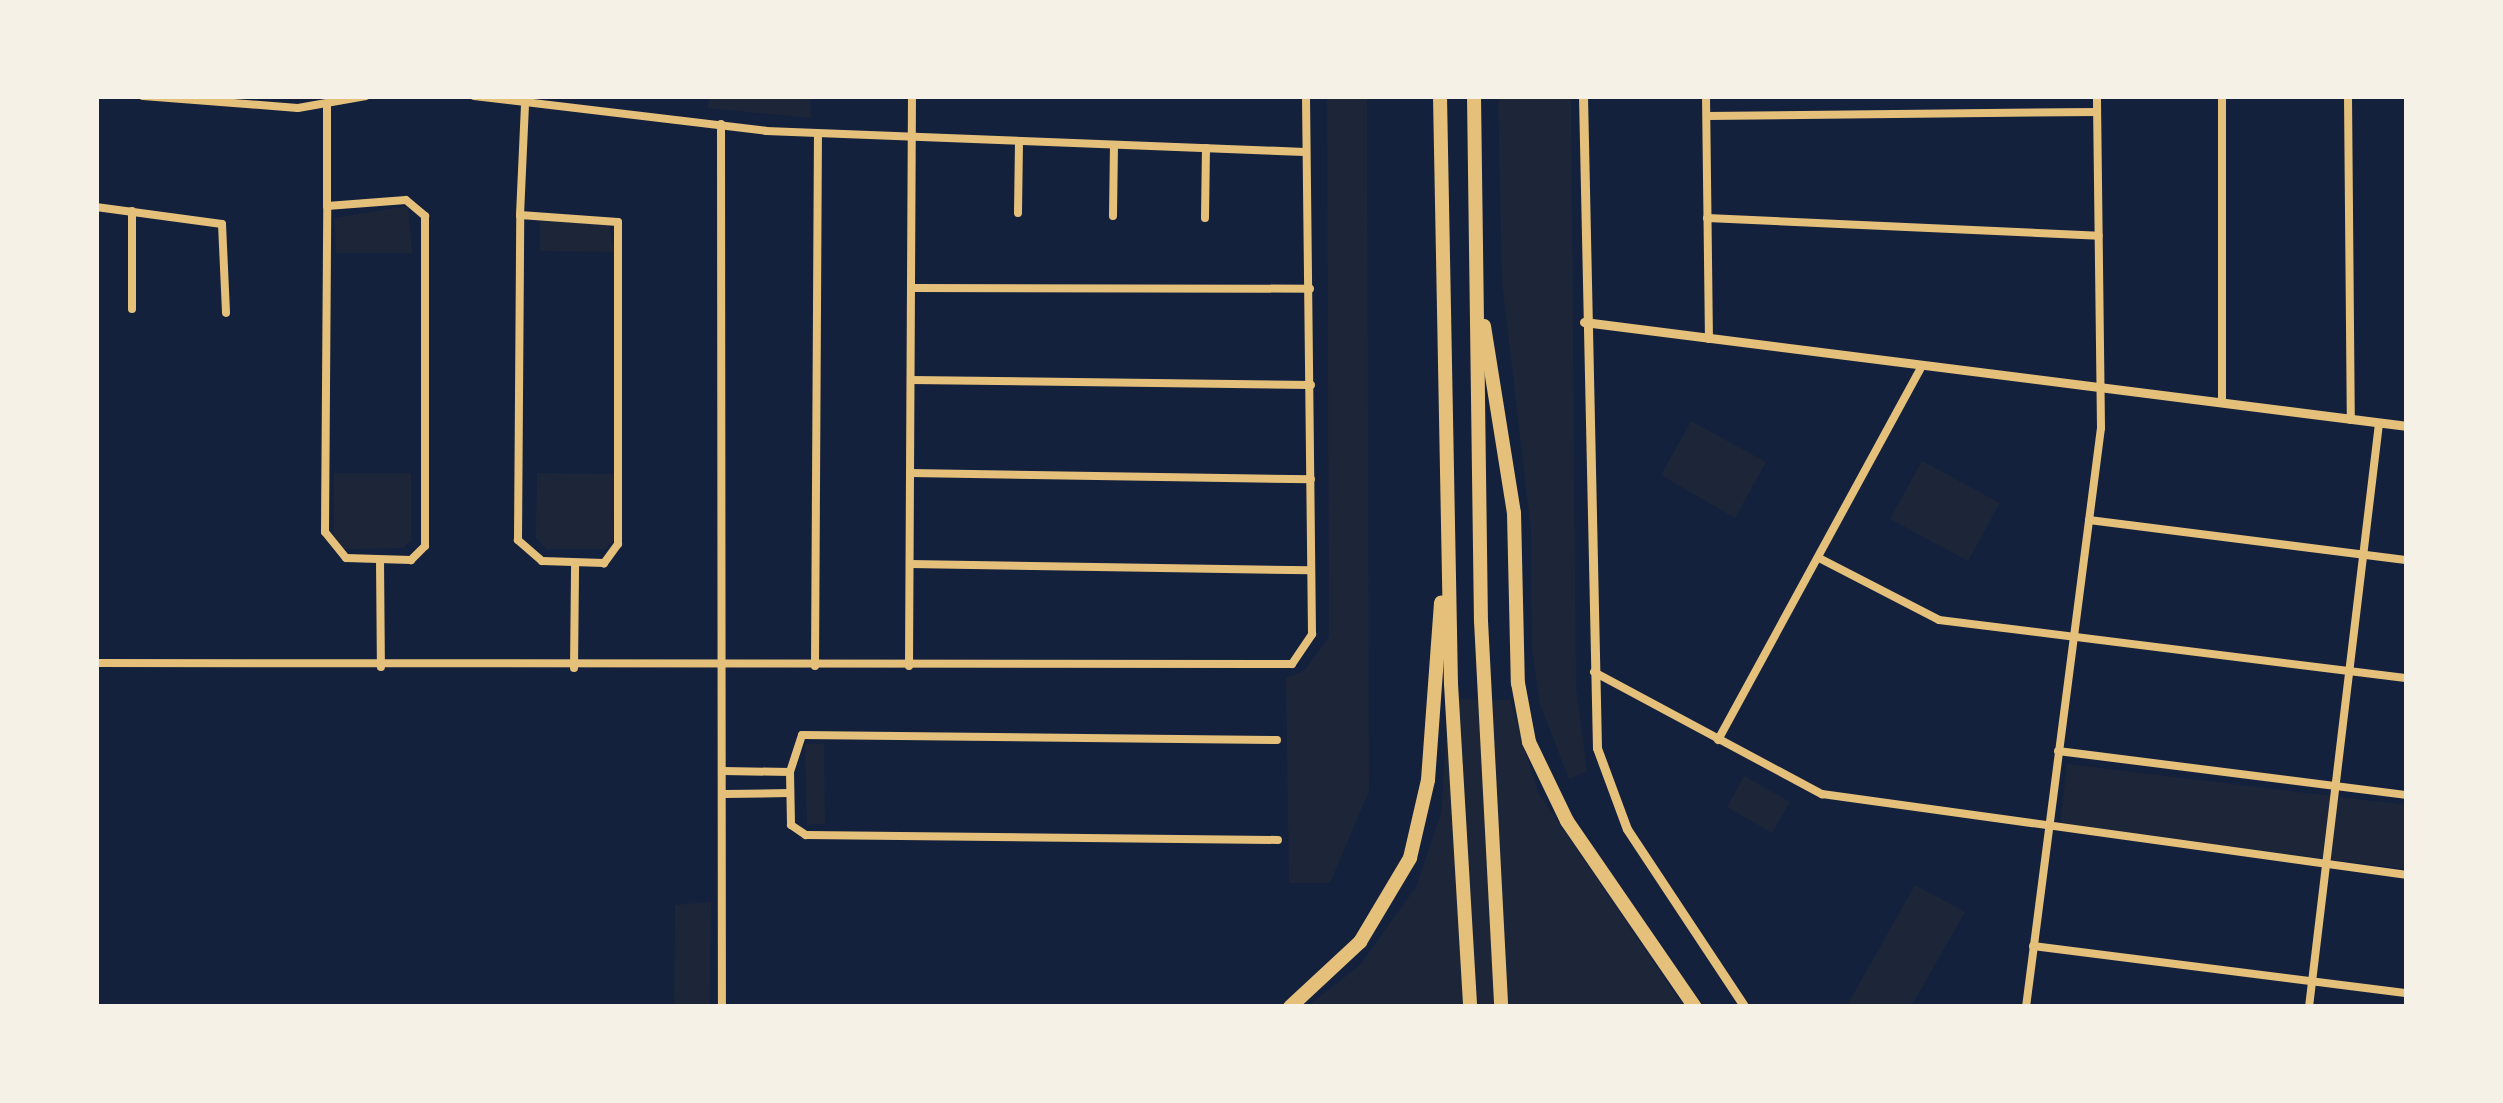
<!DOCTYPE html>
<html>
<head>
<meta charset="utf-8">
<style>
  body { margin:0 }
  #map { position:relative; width:2503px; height:1103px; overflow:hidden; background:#14213d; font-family:"Archivo Narrow",sans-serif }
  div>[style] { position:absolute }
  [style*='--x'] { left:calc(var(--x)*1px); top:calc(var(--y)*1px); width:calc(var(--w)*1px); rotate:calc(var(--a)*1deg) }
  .green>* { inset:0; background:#1d2539 }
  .minor>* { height:8px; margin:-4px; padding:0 4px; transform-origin:4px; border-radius:4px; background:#e5c07b }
  .tertiary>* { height:9px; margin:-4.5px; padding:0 4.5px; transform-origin:4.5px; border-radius:4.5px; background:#e5c07b }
  .motorway>* { height:14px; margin:-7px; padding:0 7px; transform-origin:7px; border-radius:7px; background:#e5c07b }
  span { translate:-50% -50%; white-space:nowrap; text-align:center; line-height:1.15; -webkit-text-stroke:9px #f6f1e7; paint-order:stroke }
  .frame { position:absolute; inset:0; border:99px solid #f6f1e7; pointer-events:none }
</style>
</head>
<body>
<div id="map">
  <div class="green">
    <div style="clip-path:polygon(710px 96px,810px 96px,811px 118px,707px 108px)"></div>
    <div style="clip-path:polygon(1327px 96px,1367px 96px,1369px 791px,1330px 883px,1289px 883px,1286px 678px,1304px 671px,1329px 637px)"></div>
    <div style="clip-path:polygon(1498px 96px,1571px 96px,1576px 689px,1587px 771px,1569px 779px,1540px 704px,1532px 649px,1531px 531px,1502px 281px)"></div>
    <div style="clip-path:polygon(408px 206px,412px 253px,336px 253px,334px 218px)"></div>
    <div style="clip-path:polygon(540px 220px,609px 225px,614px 252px,540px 251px)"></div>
    <div style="clip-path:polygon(1691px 421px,1766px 462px,1735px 518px,1661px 475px)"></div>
    <div style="clip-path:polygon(1922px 461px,2000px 503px,1968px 561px,1890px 519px)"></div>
    <div style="clip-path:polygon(334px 473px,411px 473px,411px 541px,403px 548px,344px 549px,334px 538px)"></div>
    <div style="clip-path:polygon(537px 473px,614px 474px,613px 542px,605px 549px,547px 549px,536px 538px)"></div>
    <div style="clip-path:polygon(1449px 699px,1510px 700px,1538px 792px,1684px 1007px,1307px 1007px,1360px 965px,1416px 887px,1441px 813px)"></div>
    <div style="clip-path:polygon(824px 743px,825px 824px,807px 825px,805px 744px)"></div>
    <div style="clip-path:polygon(2067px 764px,2407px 805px,2407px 869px,2060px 825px)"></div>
    <div style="clip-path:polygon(1744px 776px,1790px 802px,1772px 833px,1727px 807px)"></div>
    <div style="clip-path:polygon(1915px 885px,1965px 912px,1911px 1007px,1846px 1007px)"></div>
    <div style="clip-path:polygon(711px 902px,710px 1007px,674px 1007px,675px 905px)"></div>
  </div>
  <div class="minor">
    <div style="--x:143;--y:96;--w:155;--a:4.4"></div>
    <div style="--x:298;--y:108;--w:69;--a:-10"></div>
    <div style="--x:474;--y:96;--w:294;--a:6.8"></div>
    <div style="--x:766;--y:131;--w:539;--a:2.23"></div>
    <div style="--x:1706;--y:96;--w:243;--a:89.3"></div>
    <div style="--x:2348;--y:96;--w:324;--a:89.5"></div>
    <div style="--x:1707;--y:116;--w:390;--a:-0.6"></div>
    <div style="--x:721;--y:124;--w:883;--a:89.94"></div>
    <div style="--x:327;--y:206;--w:79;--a:-4.3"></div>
    <div style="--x:406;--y:200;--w:25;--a:40"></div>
    <div style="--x:425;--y:216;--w:330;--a:90"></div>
    <div style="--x:425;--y:546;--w:20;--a:135"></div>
    <div style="--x:411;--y:560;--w:65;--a:-178.2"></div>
    <div style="--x:346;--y:558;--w:33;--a:-129"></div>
    <div style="--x:325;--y:532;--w:326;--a:-89.6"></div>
    <div style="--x:327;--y:206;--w:102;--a:-90"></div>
    <div style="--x:96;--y:207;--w:127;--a:7.7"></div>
    <div style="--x:222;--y:224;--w:89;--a:87.4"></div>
    <div style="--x:1018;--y:213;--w:72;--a:-89.2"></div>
    <div style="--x:520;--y:215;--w:98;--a:4.1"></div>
    <div style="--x:618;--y:222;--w:322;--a:90"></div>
    <div style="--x:618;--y:544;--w:24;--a:126"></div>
    <div style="--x:604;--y:563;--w:62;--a:-178.2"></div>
    <div style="--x:542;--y:561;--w:32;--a:-139"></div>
    <div style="--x:518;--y:540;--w:325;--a:-89.6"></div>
    <div style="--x:520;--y:215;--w:111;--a:-87.4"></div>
    <div style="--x:1113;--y:216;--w:71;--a:-89.2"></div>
    <div style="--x:1205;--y:218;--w:70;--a:-89.2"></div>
    <div style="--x:1707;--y:218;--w:392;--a:2.6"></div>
    <div style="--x:912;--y:288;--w:398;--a:0.1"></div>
    <div style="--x:132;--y:309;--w:98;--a:-90"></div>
    <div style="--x:911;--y:380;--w:400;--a:0.7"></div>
    <div style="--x:2222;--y:403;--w:307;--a:-90"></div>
    <div style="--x:910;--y:473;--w:401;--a:0.9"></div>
    <div style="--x:2089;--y:520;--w:321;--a:7.2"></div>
    <div style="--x:1819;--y:558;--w:135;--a:27.3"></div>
    <div style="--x:1939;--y:620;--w:472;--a:7.1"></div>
    <div style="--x:380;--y:560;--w:107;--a:89.5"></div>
    <div style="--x:910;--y:564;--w:401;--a:0.9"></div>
    <div style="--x:96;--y:663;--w:1196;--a:0.05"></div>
    <div style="--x:1292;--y:664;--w:36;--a:-56"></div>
    <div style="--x:1312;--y:634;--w:538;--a:-90.64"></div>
    <div style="--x:815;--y:666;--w:532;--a:-89.68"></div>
    <div style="--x:909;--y:666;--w:570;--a:-89.7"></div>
    <div style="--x:574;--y:668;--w:104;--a:-89.4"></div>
    <div style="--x:1594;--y:672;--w:259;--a:28.2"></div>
    <div style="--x:1822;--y:794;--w:591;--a:7.88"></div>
    <div style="--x:1277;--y:740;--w:475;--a:-179.4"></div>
    <div style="--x:802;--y:735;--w:39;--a:108"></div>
    <div style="--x:790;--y:772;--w:53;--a:88.9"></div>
    <div style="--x:791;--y:825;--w:18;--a:34"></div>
    <div style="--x:806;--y:835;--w:472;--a:0.6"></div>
    <div style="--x:1718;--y:740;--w:426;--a:-61.4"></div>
    <div style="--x:2058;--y:751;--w:352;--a:7.2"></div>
    <div style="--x:724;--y:771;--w:66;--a:0.9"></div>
    <div style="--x:725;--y:794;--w:65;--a:-0.9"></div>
    <div style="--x:2033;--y:946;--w:377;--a:7.2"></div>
    <div style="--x:2026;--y:1007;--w:584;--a:-82.62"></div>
    <div style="--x:2101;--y:428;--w:332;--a:-90.7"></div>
    <div style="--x:2309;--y:1007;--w:588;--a:-83.16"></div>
  </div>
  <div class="tertiary">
    <div style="--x:1583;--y:96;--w:652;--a:88.77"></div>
    <div style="--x:1597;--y:748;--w:86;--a:69.7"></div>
    <div style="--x:1627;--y:829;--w:214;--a:56.5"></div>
    <div style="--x:1584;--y:322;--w:830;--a:7.2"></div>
  </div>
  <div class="motorway">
    <div style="--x:1440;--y:96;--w:588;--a:88.93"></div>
    <div style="--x:1451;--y:684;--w:324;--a:86.6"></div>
    <div style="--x:1474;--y:96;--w:525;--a:89.24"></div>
    <div style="--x:1481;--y:621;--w:387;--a:87"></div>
    <div style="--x:1484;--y:326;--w:189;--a:80.9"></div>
    <div style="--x:1514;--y:513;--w:170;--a:88.7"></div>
    <div style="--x:1518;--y:683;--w:60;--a:79.4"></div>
    <div style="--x:1529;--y:742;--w:88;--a:64.3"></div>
    <div style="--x:1567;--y:821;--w:226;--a:55.5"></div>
    <div style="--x:1290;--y:1007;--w:96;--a:-42.9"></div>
    <div style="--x:1360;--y:942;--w:98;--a:-59.2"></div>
    <div style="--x:1410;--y:858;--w:80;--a:-77"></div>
    <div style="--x:1428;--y:780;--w:178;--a:-85.8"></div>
  </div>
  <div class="frame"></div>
</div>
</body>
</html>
